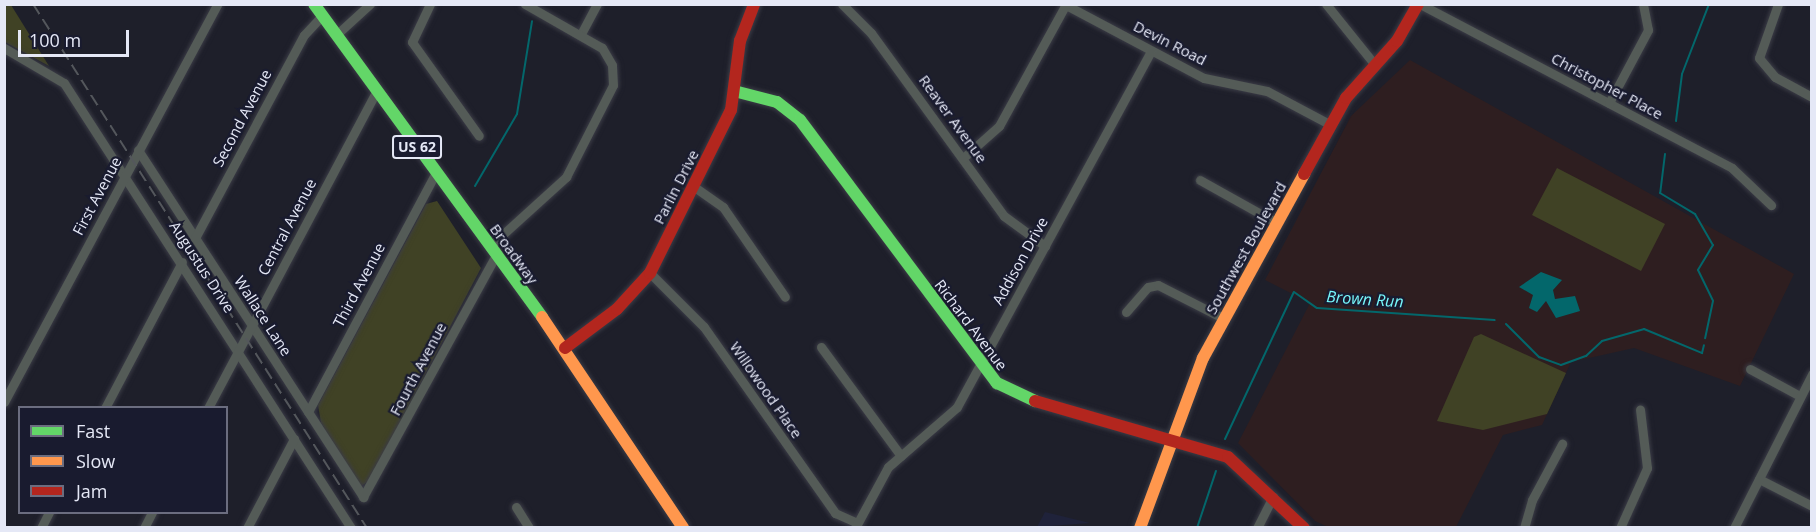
<!DOCTYPE html>
<html>
<head>
<meta charset="utf-8">
<style>
  body { margin:0 }
  #map { position:relative; width:1816px; height:532px; overflow:hidden; background:#1e1f2a; font-family:"Open Sans",sans-serif }
  div>[style] { position:absolute }
  [style*='--x'] { left:calc(var(--x)*1px); top:calc(var(--y)*1px); width:calc(var(--w)*1px); rotate:calc(var(--a)*1deg) }
  .built>* { inset:0; background:#1f223a }
  .education>* { inset:0; background:#2e1e20 }
  .green>* { inset:0; background:#404225 }
  .water>* { inset:0; background:#03676b }
  .stream>* { height:2px; margin:-1px; padding:0 1px; transform-origin:1px; border-radius:1px; background:#03676b }
  .roads { filter:drop-shadow(0 0 2px #3b3c46) drop-shadow(0 0 2px #3b3c46) }
  .street>* { height:9px; margin:-4.5px; padding:0 4.5px; transform-origin:4.5px; border-radius:4.5px; background:#545b57 }
  .fast>* { height:12px; margin:-6px; padding:0 6px; transform-origin:6px; border-radius:6px; background:#63d668 }
  .slow>* { height:12px; margin:-6px; padding:0 6px; transform-origin:6px; border-radius:6px; background:#ff974d }
  .jam>* { height:12px; margin:-6px; padding:0 6px; transform-origin:6px; border-radius:6px; background:#b3261e }
  .rail>* { height:2px; margin-top:-1px; transform-origin:0; background:repeating-linear-gradient(90deg,#54575c 0 12px,transparent 0 18px) }
  span { translate:-50% -50%; white-space:nowrap; text-align:center; line-height:1.15; -webkit-text-stroke:4.5px #191b2f; paint-order:stroke }
  .shield-label span { padding:2px 4px; background:#191b2f; border:2px solid; border-radius:4px; -webkit-text-stroke-width:0 }
  .shield-label { font-size:14px; color:#e5e8f6; font-weight:700 }
  .street-label { font-size:15px; color:#e5e8f6 }
  .water-label { font-size:16px; color:#78f8fc; font-style:italic }
  .frame { position:absolute; inset:0; border:6px solid #e5e8f6; pointer-events:none }
  .legend { position:absolute; left:18px; top:406px; width:210px; height:108px; box-sizing:border-box; background:#191b2f; border:2px solid #6b6d7f; margin:0; padding:8px 10px; list-style:none; font-size:18px; color:#e5e8f6 }
  .legend li { display:flex; align-items:center; gap:12px; height:30px }
  .legend b { width:30px; border:2px solid #6b6d7f }
  .scale { position:absolute; left:18px; top:30px; width:111px; height:27px; box-sizing:border-box; border:3px solid #e5e8f6; border-top:0; padding-left:8px; font-size:18px; line-height:21px; white-space:nowrap; color:#e5e8f6; -webkit-text-stroke:4px #191b2f; paint-order:stroke }
</style>
</head>
<body>
<div id="map">
  <div class="built">
    <div style="clip-path:polygon(1045px 512px,1090px 523px,1037px 527px)"></div>
  </div>
  <div class="education">
    <div style="clip-path:polygon(1410px 60px,1794px 274px,1740px 386px,1634px 348px,1571px 362px,1542px 425px,1503px 435px,1456px 527px,1328px 527px,1315px 521px,1238px 443px,1310px 303px,1265px 280px,1351px 116px)"></div>
  </div>
  <div class="green">
    <div style="clip-path:polygon(4px 5px,11px 5px,49px 66px,5px 42px)"></div>
    <div style="clip-path:polygon(1557px 168px,1665px 224px,1641px 271px,1532px 215px)"></div>
    <div style="clip-path:polygon(437px 201px,481px 268px,369px 481px,361px 486px,321px 423px,318px 405px,426px 204px)"></div>
    <div style="clip-path:polygon(1481px 334px,1566px 373px,1547px 414px,1483px 430px,1437px 421px,1474px 337px)"></div>
  </div>
  <div class="water">
    <div style="clip-path:polygon(1541px 272px,1562px 280px,1553px 290px,1555px 299px,1575px 296px,1580px 311px,1556px 318px,1546px 301px,1537px 312px,1529px 308px,1533px 295px,1519px 287px)"></div>
  </div>
  <div class="stream">
    <div style="--x:1676;--y:121;--w:47;--a:-82.7"></div>
    <div style="--x:1682;--y:74;--w:75;--a:-68.9"></div>
    <div style="--x:1665;--y:154;--w:39;--a:97"></div>
    <div style="--x:1660;--y:193;--w:41;--a:31"></div>
    <div style="--x:1695;--y:214;--w:36;--a:60"></div>
    <div style="--x:1713;--y:245;--w:29;--a:121"></div>
    <div style="--x:1698;--y:270;--w:34;--a:64"></div>
    <div style="--x:1713;--y:301;--w:38;--a:102"></div>
    <div style="--x:475;--y:186;--w:83;--a:-59.7"></div>
    <div style="--x:517;--y:114;--w:94;--a:-80.8"></div>
    <div style="--x:1506;--y:324;--w:47;--a:45"></div>
    <div style="--x:1539;--y:357;--w:23;--a:20"></div>
    <div style="--x:1561;--y:365;--w:27;--a:-20"></div>
    <div style="--x:1586;--y:356;--w:22;--a:-43"></div>
    <div style="--x:1602;--y:341;--w:44;--a:-15.9"></div>
    <div style="--x:1644;--y:329;--w:63;--a:22.5"></div>
    <div style="--x:1702;--y:353;--w:8;--a:-76"></div>
    <div style="--x:1225;--y:439;--w:162;--a:-64.9"></div>
    <div style="--x:1294;--y:292;--w:28;--a:35"></div>
    <div style="--x:1317;--y:308;--w:178;--a:3.9"></div>
    <div style="--x:1197;--y:528;--w:60;--a:-71.6"></div>
  </div>
  <div class="roads">
    <div class="street">
      <div style="--x:430;--y:4;--w:42;--a:115.3"></div>
      <div style="--x:412;--y:42;--w:115;--a:54.5"></div>
      <div style="--x:842;--y:4;--w:41;--a:45"></div>
      <div style="--x:871;--y:33;--w:226;--a:54"></div>
      <div style="--x:1004;--y:216;--w:51;--a:36.2"></div>
      <div style="--x:1064;--y:4;--w:158;--a:27.9"></div>
      <div style="--x:1204;--y:78;--w:64;--a:11.7"></div>
      <div style="--x:1267;--y:91;--w:72;--a:28"></div>
      <div style="--x:1326;--y:4;--w:78;--a:51.2"></div>
      <div style="--x:1420;--y:4;--w:352;--a:27.7"></div>
      <div style="--x:1732;--y:168;--w:54;--a:43.5"></div>
      <div style="--x:1778;--y:4;--w:57;--a:109.4"></div>
      <div style="--x:1759;--y:58;--w:25;--a:50"></div>
      <div style="--x:1775;--y:77;--w:42;--a:28.4"></div>
      <div style="--x:581;--y:34;--w:34;--a:-62"></div>
      <div style="--x:336;--y:35;--w:46;--a:-42.4"></div>
      <div style="--x:4;--y:48;--w:69;--a:30.3"></div>
      <div style="--x:64;--y:83;--w:530;--a:57.18"></div>
      <div style="--x:1609;--y:103;--w:83;--a:-61.9"></div>
      <div style="--x:1648;--y:30;--w:26;--a:-101"></div>
      <div style="--x:138;--y:150;--w:414;--a:57"></div>
      <div style="--x:363;--y:497;--w:276;--a:-61.2"></div>
      <div style="--x:963;--y:158;--w:48;--a:-41.6"></div>
      <div style="--x:999;--y:126;--w:139;--a:-61.2"></div>
      <div style="--x:1200;--y:180;--w:88;--a:29.2"></div>
      <div style="--x:693;--y:186;--w:37;--a:35"></div>
      <div style="--x:723;--y:207;--w:109;--a:55.4"></div>
      <div style="--x:195;--y:238;--w:230;--a:-61.8"></div>
      <div style="--x:304;--y:35;--w:26;--a:-47"></div>
      <div style="--x:490;--y:246;--w:103;--a:-42.2"></div>
      <div style="--x:566;--y:177;--w:103;--a:-62.9"></div>
      <div style="--x:613;--y:85;--w:20;--a:-93"></div>
      <div style="--x:612;--y:65;--w:20;--a:-120"></div>
      <div style="--x:602;--y:48;--w:89;--a:-150.3"></div>
      <div style="--x:650;--y:273;--w:76;--a:45"></div>
      <div style="--x:704;--y:327;--w:228;--a:54.8"></div>
      <div style="--x:835;--y:513;--w:24;--a:24"></div>
      <div style="--x:1126;--y:312;--w:33;--a:-49"></div>
      <div style="--x:1148;--y:287;--w:10;--a:-11"></div>
      <div style="--x:1158;--y:285;--w:75;--a:26.9"></div>
      <div style="--x:821;--y:347;--w:135;--a:53.7"></div>
      <div style="--x:1750;--y:369;--w:57;--a:28.4"></div>
      <div style="--x:4;--y:402;--w:451;--a:-61.8"></div>
      <div style="--x:105;--y:408;--w:165;--a:-62.2"></div>
      <div style="--x:208;--y:408;--w:358;--a:-62"></div>
      <div style="--x:308;--y:412;--w:272;--a:-61.9"></div>
      <div style="--x:1759;--y:479;--w:59;--a:27"></div>
      <div style="--x:516;--y:507;--w:25;--a:58"></div>
      <div style="--x:41;--y:528;--w:18;--a:-63"></div>
      <div style="--x:144;--y:528;--w:18;--a:-63"></div>
      <div style="--x:247;--y:528;--w:101;--a:-62.2"></div>
      <div style="--x:855;--y:528;--w:69;--a:-61.6"></div>
      <div style="--x:888;--y:467;--w:91;--a:-41"></div>
      <div style="--x:957;--y:407;--w:405;--a:-61.4"></div>
      <div style="--x:1257;--y:528;--w:35;--a:-63"></div>
      <div style="--x:1524;--y:528;--w:29;--a:-74"></div>
      <div style="--x:1532;--y:500;--w:64;--a:-61.8"></div>
      <div style="--x:1620;--y:528;--w:66;--a:-65.8"></div>
      <div style="--x:1647;--y:468;--w:59;--a:-96.8"></div>
      <div style="--x:1734;--y:528;--w:173;--a:-63.1"></div>
    </div>
    <div class="fast">
      <div style="--x:314;--y:4;--w:387;--a:53.9"></div>
      <div style="--x:738;--y:92;--w:40;--a:14.4"></div>
      <div style="--x:777;--y:102;--w:29;--a:38"></div>
      <div style="--x:800;--y:120;--w:329;--a:53.2"></div>
      <div style="--x:997;--y:383;--w:42;--a:25.3"></div>
    </div>
    <div class="slow">
      <div style="--x:542;--y:317;--w:254;--a:56.2"></div>
      <div style="--x:1140;--y:528;--w:181;--a:-69.7"></div>
      <div style="--x:1203;--y:358;--w:210;--a:-61.2"></div>
    </div>
    <div class="jam">
      <div style="--x:1304;--y:174;--w:87;--a:-61.1"></div>
      <div style="--x:1346;--y:98;--w:76;--a:-48.2"></div>
      <div style="--x:1397;--y:41;--w:43;--a:-60.4"></div>
      <div style="--x:565;--y:348;--w:65;--a:-36.9"></div>
      <div style="--x:617;--y:309;--w:49;--a:-47.5"></div>
      <div style="--x:650;--y:273;--w:182;--a:-63.6"></div>
      <div style="--x:731;--y:110;--w:70;--a:-82.6"></div>
      <div style="--x:740;--y:41;--w:40;--a:-69"></div>
      <div style="--x:1035;--y:401;--w:201;--a:16.2"></div>
      <div style="--x:1228;--y:457;--w:104;--a:43.1"></div>
    </div>
  </div>
  <div class="rail">
    <div style="--x:33;--y:4;--w:621;--a:57.49"></div>
  </div>
  <div class="shield-label">
    <span style="left:417px;top:147px">US 62</span>
  </div>
  <div class="street-label">
    <span style="left:1170px;top:43px;rotate:27deg">Devin Road</span>
    <span style="left:1607px;top:86px;rotate:28deg">Christopher Place</span>
    <span style="left:242px;top:118px;rotate:-62deg">Second Avenue</span>
    <span style="left:953px;top:119px;rotate:54deg">Reaver Avenue</span>
    <span style="left:676px;top:187px;rotate:-63deg">Parlin Drive</span>
    <span style="left:97px;top:196px;rotate:-62deg">First Avenue</span>
    <span style="left:287px;top:227px;rotate:-62deg">Central Avenue</span>
    <span style="left:1246px;top:248px;rotate:-61deg">Southwest Boulevard</span>
    <span style="left:514px;top:254px;rotate:54deg">Broadway</span>
    <span style="left:1020px;top:261px;rotate:-61deg">Addison Drive</span>
    <span style="left:202px;top:267px;rotate:57deg">Augustus Drive</span>
    <span style="left:359px;top:285px;rotate:-62deg">Third Avenue</span>
    <span style="left:263px;top:316px;rotate:57deg">Wallace Lane</span>
    <span style="left:971px;top:325px;rotate:53deg">Richard Avenue</span>
    <span style="left:418px;top:369px;rotate:-62deg">Fourth Avenue</span>
    <span style="left:766px;top:390px;rotate:55deg">Willowood Place</span>
  </div>
  <div class="water-label">
    <span style="left:1365px;top:299px;rotate:4deg">Brown Run</span>
  </div>
  <div class="frame"></div>
  <ul class="legend">
  <li><b style="height:8px;background:#63d668"></b>Fast</li>
  <li><b style="height:8px;background:#ff974d"></b>Slow</li>
  <li><b style="height:8px;background:#b3261e"></b>Jam</li>
  </ul>
  <div class="scale">100 m</div>
</div>
</body>
</html>
